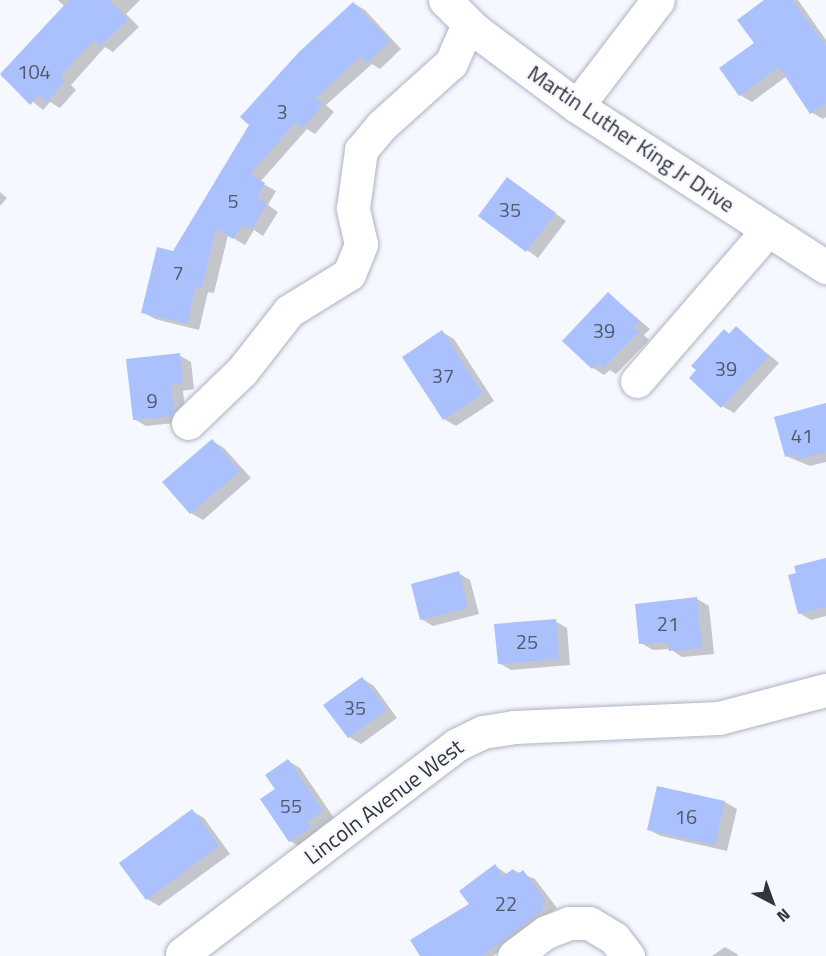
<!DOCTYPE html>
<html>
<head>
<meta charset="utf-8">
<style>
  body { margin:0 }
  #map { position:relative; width:826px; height:956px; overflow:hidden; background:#f6f8ff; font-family:"Titillium Web",sans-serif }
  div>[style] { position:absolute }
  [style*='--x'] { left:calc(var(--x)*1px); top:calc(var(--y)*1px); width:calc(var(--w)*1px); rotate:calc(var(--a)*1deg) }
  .shadow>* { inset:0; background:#0003 }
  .building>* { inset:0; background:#abc1fe }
  .roads { filter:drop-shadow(0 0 2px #acb2c1) drop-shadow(0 0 2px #acb2c1) }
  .minor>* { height:33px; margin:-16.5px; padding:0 16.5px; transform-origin:16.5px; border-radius:16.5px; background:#fff }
  .major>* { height:33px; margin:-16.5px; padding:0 16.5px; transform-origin:16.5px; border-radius:16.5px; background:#fff }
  span { translate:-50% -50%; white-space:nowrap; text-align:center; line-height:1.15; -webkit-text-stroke:4.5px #f6f8ff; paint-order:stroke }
  .number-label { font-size:20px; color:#51586c }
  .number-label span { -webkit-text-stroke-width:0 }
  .street-label { font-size:22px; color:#33353b }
  .north { position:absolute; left:742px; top:872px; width:60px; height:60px; -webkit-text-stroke:4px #f6f8ff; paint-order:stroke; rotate:139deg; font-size:16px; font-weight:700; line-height:24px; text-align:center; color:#33353b }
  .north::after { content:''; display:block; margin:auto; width:21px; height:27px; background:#33353b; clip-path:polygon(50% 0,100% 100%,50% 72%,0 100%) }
</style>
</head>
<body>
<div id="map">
  <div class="shadow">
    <div style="clip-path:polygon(58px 0,140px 0,126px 14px,139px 27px,113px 52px,105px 47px,71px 85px,76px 90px,60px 108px,50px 102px,43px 110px,1px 76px,65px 7px)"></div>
    <div style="clip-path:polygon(767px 0,798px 0,826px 40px,826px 117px,823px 119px,811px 112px,787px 76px,752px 102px,740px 95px)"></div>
    <div style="clip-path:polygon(353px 3px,365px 10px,401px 49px,380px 69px,372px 64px,326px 105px,334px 112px,315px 134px,307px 129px,260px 182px,276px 191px,268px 205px,278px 212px,263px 236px,254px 230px,245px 245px,228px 235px,214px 293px,208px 292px,199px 330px,155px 319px,143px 312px,174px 252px)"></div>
    <div style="clip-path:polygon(507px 179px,566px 221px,538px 258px,480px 216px)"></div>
    <div style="clip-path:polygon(0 192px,7px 198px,0 206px)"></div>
    <div style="clip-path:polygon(609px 294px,650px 329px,644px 335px,649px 340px,616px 374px,610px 370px,604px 375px,593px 368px)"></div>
    <div style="clip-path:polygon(736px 328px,779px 363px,734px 413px,722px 406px,730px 335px)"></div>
    <div style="clip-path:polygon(442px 332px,454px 339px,494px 401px,456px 426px,444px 419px)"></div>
    <div style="clip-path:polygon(179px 355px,191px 362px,194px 389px,183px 391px,186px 418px,183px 422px,146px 426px,134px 419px)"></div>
    <div style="clip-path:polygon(826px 404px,826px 462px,810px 466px,786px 456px)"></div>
    <div style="clip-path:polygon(212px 441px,224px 448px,251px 478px,203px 520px,191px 513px,164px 483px)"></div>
    <div style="clip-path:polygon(826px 559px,826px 616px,811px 620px,799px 613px,798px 574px)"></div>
    <div style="clip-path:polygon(458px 573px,470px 580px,479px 614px,433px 626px,421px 619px)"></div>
    <div style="clip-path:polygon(697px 599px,709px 606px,714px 654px,682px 657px,670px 649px,653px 650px,641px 643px)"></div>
    <div style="clip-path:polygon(555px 621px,567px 628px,570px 665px,511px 670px,499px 663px)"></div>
    <div style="clip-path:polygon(363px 679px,374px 686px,397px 718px,361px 744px,349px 737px)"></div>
    <div style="clip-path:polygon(288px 761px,300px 768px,334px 818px,318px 829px,322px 834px,302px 848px,290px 841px,277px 789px)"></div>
    <div style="clip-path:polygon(659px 788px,725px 802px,737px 809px,727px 851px,661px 836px,649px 830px)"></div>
    <div style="clip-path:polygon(192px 811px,204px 818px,230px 854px,159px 906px,147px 899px)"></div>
    <div style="clip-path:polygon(495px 866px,507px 874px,513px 870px,535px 879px,557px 908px,493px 956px,422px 956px,471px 904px)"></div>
    <div style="clip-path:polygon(725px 947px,737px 954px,738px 956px,712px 956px)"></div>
  </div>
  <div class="building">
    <div style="clip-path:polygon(69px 0,109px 0,128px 20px,100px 46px,94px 40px,60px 77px,65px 82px,47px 102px,39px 95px,30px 105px,0 74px)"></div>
    <div style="clip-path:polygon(764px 0,792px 0,826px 46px,826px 103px,810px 114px,779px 67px,739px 96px,719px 68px,754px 43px,737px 20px)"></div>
    <div style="clip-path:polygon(353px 2px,390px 41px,367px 63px,361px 56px,316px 98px,323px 105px,302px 128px,296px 122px,250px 174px,265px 183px,257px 197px,267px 204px,251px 230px,242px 224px,233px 239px,216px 229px,202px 287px,196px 286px,187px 324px,141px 313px,157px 247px,173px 251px,249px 125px,240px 117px,299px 52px)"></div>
    <div style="clip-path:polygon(507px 177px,556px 213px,526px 252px,478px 216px)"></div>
    <div style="clip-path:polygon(608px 292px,640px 322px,633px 328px,639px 332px,603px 368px,598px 363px,592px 369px,562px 341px)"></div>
    <div style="clip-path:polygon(736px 326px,769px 356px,721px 408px,689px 378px,696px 370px,691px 366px,724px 329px,729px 334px)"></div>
    <div style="clip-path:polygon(442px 330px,483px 394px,443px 420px,402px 357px)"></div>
    <div style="clip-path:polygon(180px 353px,183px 383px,171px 385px,174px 411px,171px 416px,133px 420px,126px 359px)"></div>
    <div style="clip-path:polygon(826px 403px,826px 452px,797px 460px,796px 454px,785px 457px,774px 417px)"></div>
    <div style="clip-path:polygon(212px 439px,240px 471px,190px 514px,162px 482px)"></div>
    <div style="clip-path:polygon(826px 558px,826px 607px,798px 614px,788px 575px,796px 573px,794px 566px)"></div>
    <div style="clip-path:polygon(459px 571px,468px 608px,420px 620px,411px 584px)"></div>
    <div style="clip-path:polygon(697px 597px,702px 648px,669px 651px,668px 642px,639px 644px,635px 604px)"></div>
    <div style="clip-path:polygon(556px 619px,559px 659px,498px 664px,494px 624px)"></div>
    <div style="clip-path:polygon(362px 677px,387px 710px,348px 738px,323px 705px)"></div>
    <div style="clip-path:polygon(288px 759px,323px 811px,307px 822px,311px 827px,289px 842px,260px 799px,275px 789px,265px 775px)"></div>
    <div style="clip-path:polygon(657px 786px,725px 801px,715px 845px,647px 830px)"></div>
    <div style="clip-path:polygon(192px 809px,219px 846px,146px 900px,119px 863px)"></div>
    <div style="clip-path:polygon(495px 864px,503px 876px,513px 869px,517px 875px,523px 870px,546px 901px,541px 905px,544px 909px,482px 956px,420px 956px,410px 940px,469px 904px,459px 891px)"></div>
  </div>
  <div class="roads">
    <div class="minor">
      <div style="--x:577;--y:106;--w:133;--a:-52.6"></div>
      <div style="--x:637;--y:381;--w:200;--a:-49.1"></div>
      <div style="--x:188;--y:423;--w:75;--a:-43.9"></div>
      <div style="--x:242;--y:371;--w:76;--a:-51.9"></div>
      <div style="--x:289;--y:311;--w:70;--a:-31.7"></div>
      <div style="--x:349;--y:274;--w:32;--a:-68"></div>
      <div style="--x:361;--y:244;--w:37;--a:-103"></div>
      <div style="--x:353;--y:208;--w:59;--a:-82.1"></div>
      <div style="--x:361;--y:150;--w:31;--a:-50"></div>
      <div style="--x:381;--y:126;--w:94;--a:-42"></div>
      <div style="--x:451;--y:63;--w:43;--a:-66.4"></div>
      <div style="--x:182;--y:954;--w:345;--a:-37.3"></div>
      <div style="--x:456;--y:745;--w:30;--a:-26"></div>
      <div style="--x:483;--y:732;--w:31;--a:-9"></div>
      <div style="--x:514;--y:727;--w:205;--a:-2.5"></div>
      <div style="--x:719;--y:718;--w:111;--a:-14.7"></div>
      <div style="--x:514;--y:956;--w:40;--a:-37"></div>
      <div style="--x:546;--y:932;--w:25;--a:-21"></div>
      <div style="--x:569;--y:923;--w:20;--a:0"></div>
      <div style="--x:589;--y:923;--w:29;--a:31"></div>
      <div style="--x:614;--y:938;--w:23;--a:52"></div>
    </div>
    <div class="major">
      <div style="--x:445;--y:0;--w:42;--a:45"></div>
      <div style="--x:475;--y:30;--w:127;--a:36.7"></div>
      <div style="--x:577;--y:106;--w:297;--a:32.9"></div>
    </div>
  </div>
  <div class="number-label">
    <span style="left:34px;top:71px">104</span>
    <span style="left:282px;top:111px">3</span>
    <span style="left:233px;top:200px">5</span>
    <span style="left:510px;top:209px">35</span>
    <span style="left:178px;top:272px">7</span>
    <span style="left:604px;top:330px">39</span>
    <span style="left:726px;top:368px">39</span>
    <span style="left:443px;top:375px">37</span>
    <span style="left:152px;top:400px">9</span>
    <span style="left:802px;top:435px">41</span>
    <span style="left:668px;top:623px">21</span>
    <span style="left:527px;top:641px">25</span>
    <span style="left:355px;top:707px">35</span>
    <span style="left:291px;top:805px">55</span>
    <span style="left:686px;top:816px">16</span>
    <span style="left:506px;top:903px">22</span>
  </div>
  <div class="street-label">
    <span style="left:631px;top:139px;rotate:34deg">Martin Luther King Jr Drive</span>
    <span style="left:384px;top:802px;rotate:-37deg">Lincoln Avenue West</span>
  </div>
  <div class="north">N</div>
</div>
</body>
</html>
